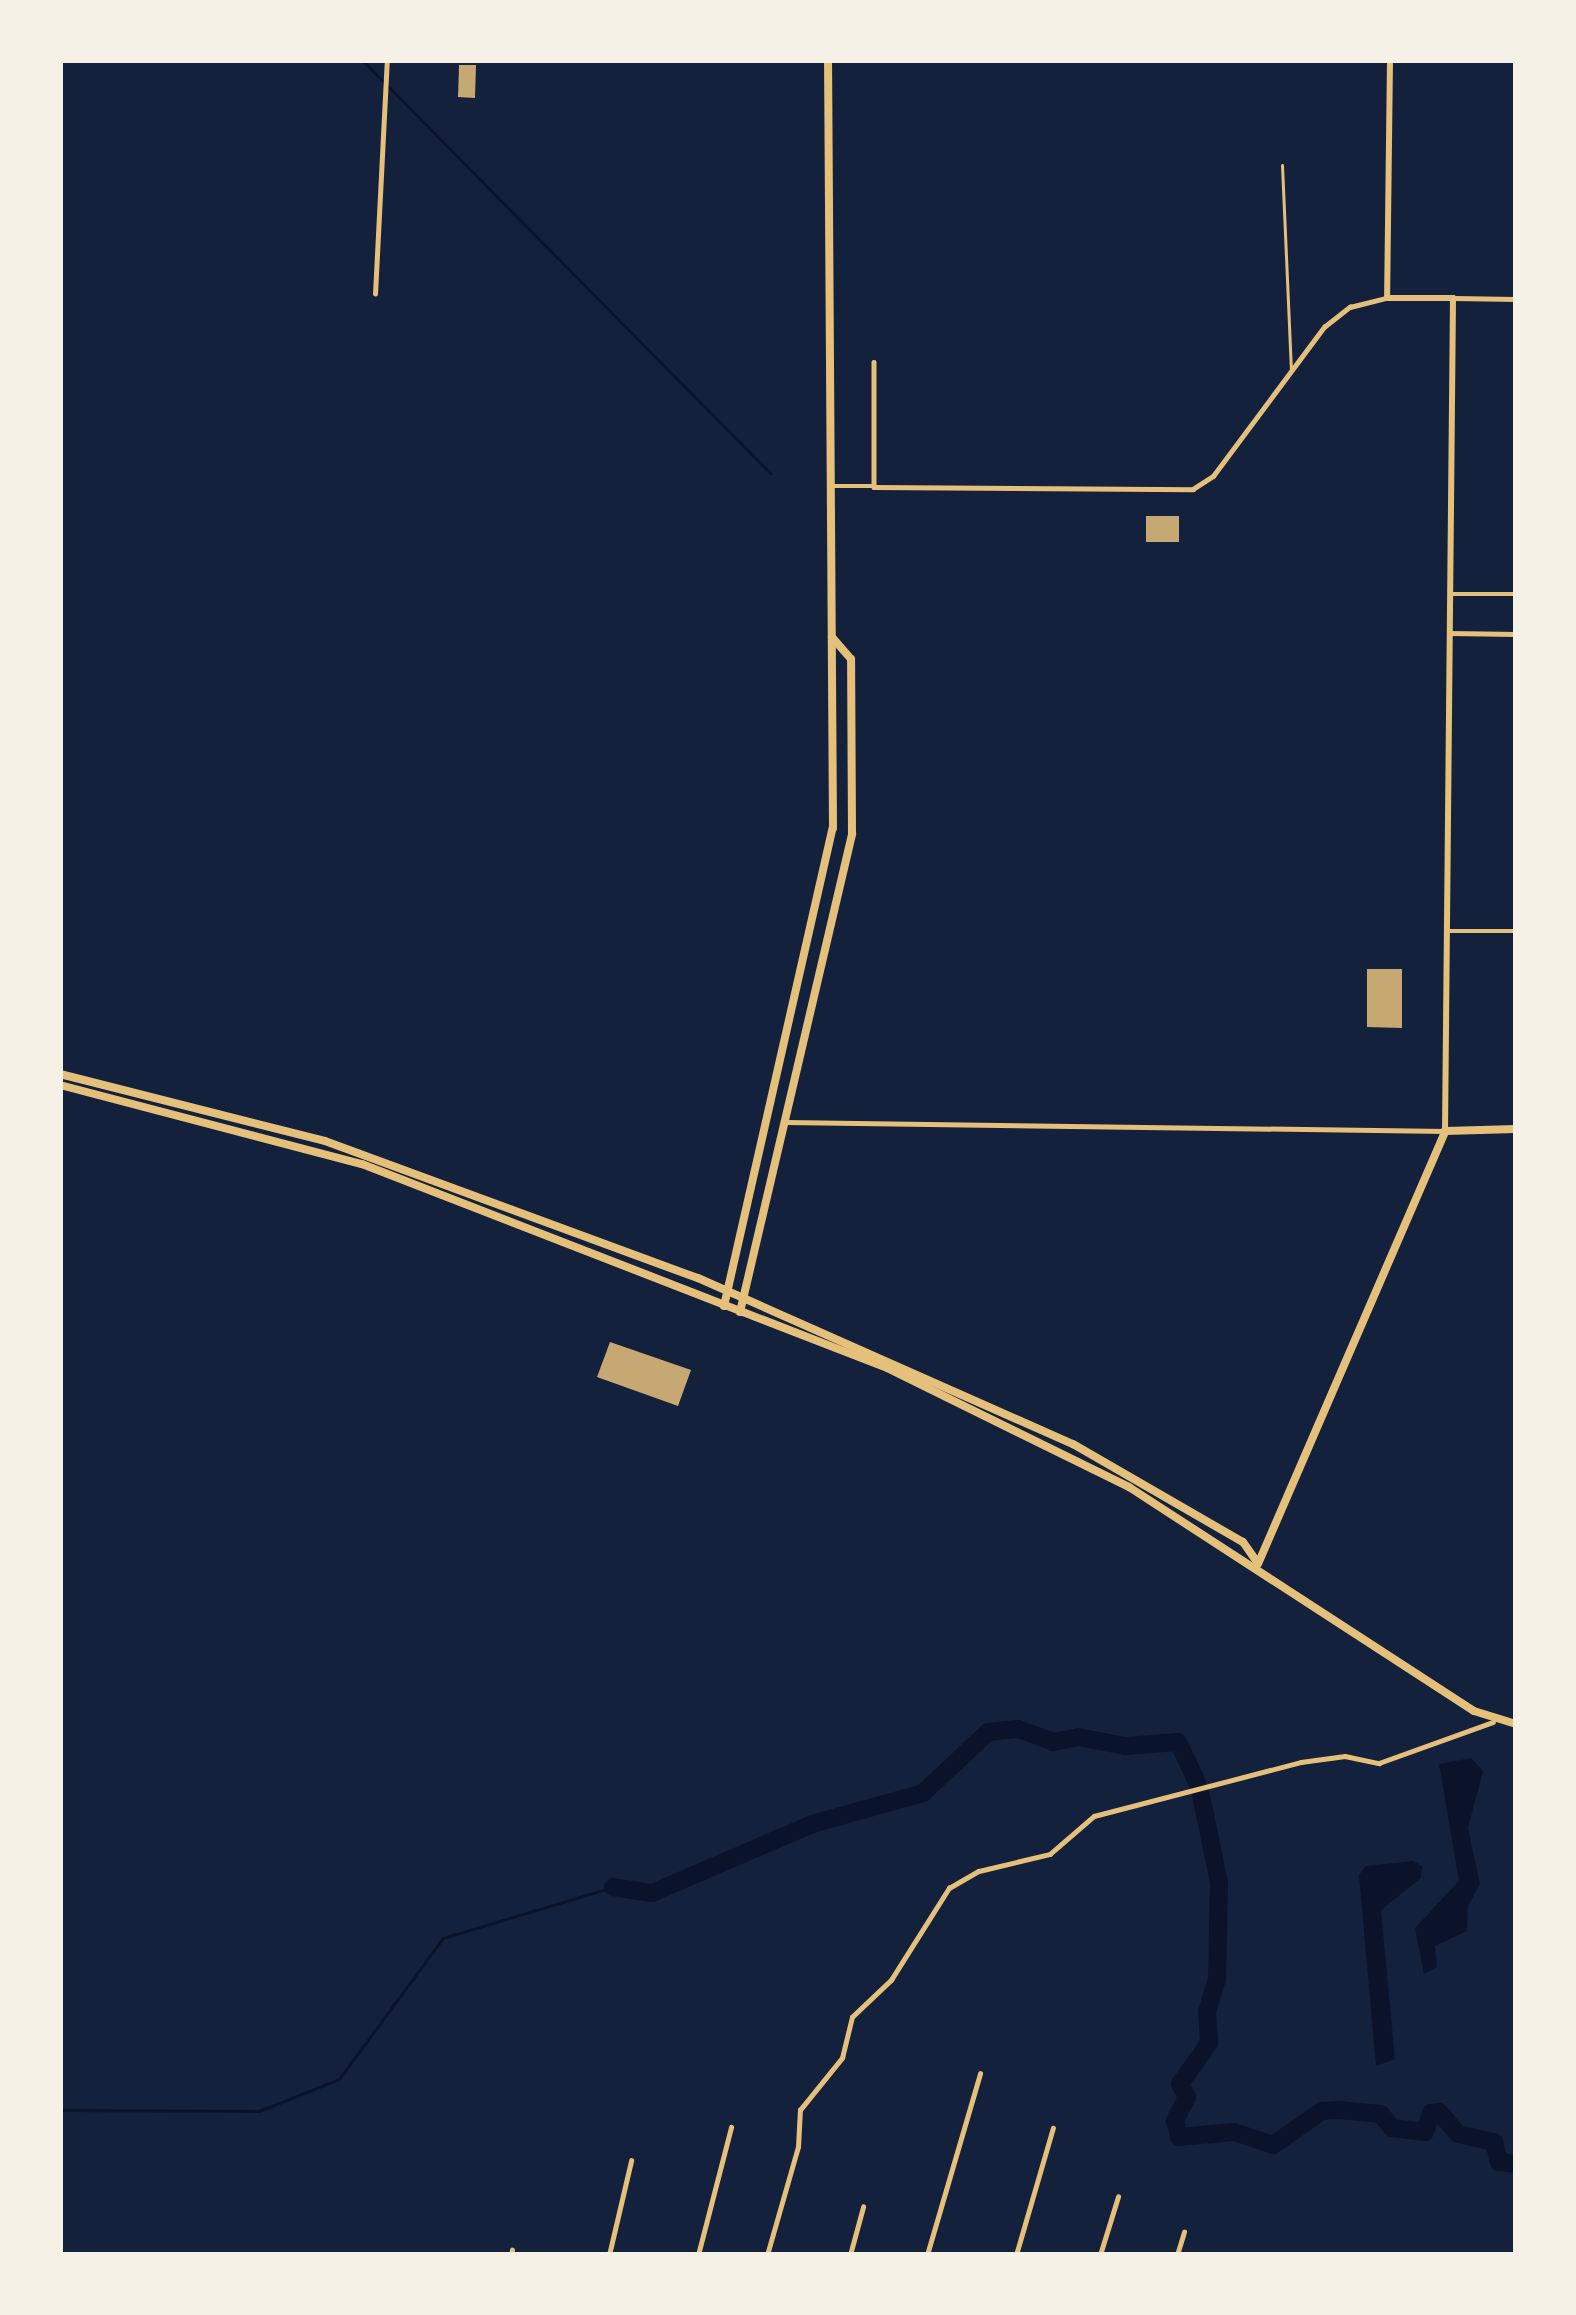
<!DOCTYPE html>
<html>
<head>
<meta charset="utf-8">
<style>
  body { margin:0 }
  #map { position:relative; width:1576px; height:2315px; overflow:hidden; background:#14213d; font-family:Arial,sans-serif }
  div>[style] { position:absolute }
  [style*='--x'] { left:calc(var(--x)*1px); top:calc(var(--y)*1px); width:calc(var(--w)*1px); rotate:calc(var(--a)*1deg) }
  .water>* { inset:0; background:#0b132b }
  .stream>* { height:3px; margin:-1.5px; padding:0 1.5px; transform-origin:1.5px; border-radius:1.5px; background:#0b132b }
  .river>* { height:18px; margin:-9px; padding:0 9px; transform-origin:9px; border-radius:9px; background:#0b132b }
  .building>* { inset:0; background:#c6a872 }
  .service>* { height:3px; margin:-1.5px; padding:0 1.5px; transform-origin:1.5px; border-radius:1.5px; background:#e5c07b }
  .minor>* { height:4.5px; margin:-2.25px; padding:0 2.25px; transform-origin:2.25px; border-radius:2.25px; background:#e5c07b }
  .tertiary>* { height:6px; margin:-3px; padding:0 3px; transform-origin:3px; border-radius:3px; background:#e5c07b }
  .secondary>* { height:8px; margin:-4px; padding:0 4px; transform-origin:4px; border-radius:4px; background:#e5c07b }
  span { translate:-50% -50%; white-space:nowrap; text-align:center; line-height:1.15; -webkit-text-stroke:12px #f6f1e7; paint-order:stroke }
  .frame { position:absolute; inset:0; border:63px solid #f6f1e7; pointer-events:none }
</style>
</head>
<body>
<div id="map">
  <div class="water">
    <div style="clip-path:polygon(1471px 1758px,1483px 1771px,1468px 1828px,1480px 1884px,1468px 1906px,1467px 1931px,1435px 1946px,1437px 1967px,1424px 1974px,1415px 1928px,1459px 1881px,1439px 1764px)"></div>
    <div style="clip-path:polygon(1413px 1861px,1422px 1866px,1421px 1878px,1381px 1910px,1395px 2059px,1376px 2066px,1359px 1875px,1366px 1866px)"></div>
  </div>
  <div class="stream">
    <div style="--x:362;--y:60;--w:581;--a:45.35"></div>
    <div style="--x:60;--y:2110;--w:199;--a:0.3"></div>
    <div style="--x:259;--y:2111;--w:86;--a:-21.8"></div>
    <div style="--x:339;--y:2079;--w:175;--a:-53.6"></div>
    <div style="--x:443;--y:1938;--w:177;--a:-16.7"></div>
  </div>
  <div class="river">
    <div style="--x:1201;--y:1795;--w:90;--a:78.4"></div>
    <div style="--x:1219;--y:1883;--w:96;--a:91.2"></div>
    <div style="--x:1217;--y:1979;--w:34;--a:107"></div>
    <div style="--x:1207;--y:2012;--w:31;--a:86"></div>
    <div style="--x:1209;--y:2043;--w:50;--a:125.3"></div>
    <div style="--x:1180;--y:2084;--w:15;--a:62"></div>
    <div style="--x:1187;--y:2097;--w:27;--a:117"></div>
    <div style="--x:1175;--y:2121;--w:16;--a:76"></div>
    <div style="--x:1179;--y:2137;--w:55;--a:-5.2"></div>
    <div style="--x:1234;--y:2132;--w:41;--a:18.4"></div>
    <div style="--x:1273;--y:2145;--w:60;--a:-34.8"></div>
    <div style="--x:1322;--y:2111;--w:17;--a:-3"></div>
    <div style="--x:1339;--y:2110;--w:42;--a:5.4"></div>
    <div style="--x:1381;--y:2114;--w:18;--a:52"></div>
    <div style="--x:1392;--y:2128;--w:33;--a:7"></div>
    <div style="--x:1425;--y:2132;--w:20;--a:-72"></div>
    <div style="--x:1431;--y:2113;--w:8;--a:-7"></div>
    <div style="--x:1439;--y:2112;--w:29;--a:49"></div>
    <div style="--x:1458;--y:2134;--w:37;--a:13"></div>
    <div style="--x:1494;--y:2142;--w:21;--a:76"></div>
    <div style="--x:1499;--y:2162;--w:17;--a:7"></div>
    <div style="--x:613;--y:1887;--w:39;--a:9"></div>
    <div style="--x:652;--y:1893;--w:174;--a:-23.3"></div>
    <div style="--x:812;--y:1824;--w:115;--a:-15.6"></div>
    <div style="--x:923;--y:1793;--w:89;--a:-43.2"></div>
    <div style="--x:988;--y:1732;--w:30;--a:-6"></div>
    <div style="--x:1018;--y:1729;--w:37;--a:20"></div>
    <div style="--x:1053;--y:1742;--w:25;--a:-11"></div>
    <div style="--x:1078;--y:1737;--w:48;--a:10.8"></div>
    <div style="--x:1125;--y:1746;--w:53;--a:-4.3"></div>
    <div style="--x:1178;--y:1742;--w:44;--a:64.6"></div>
  </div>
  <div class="building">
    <div style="clip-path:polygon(459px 65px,476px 65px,475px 98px,458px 97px)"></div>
    <div style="clip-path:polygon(1146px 516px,1179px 516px,1179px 542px,1146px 542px)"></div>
    <div style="clip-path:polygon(1367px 969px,1402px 969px,1402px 1028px,1367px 1027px)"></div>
    <div style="clip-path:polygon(610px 1342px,691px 1370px,678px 1406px,597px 1377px)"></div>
  </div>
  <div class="service">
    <div style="--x:1282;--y:165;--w:204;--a:87.5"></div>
  </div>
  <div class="minor">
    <div style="--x:375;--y:294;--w:234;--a:-87.1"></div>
    <div style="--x:1453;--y:298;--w:63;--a:0.9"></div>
    <div style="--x:874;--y:362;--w:125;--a:90"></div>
    <div style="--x:874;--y:487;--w:319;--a:0.4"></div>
    <div style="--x:1193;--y:489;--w:24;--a:-33"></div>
    <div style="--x:1213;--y:476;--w:186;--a:-53.3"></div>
    <div style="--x:1324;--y:327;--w:33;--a:-38"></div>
    <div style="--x:1350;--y:307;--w:38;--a:-14"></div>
    <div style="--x:830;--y:486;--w:42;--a:0"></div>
    <div style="--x:1450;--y:594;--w:66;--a:0"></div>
    <div style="--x:1450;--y:633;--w:66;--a:0.9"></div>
    <div style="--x:1448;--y:931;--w:68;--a:0"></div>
    <div style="--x:785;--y:1122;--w:660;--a:0.78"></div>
    <div style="--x:511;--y:2255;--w:5;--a:-79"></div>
    <div style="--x:609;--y:2255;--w:97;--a:-76.8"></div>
    <div style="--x:698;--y:2255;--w:132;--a:-75.5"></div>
    <div style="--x:767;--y:2255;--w:112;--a:-74"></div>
    <div style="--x:798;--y:2147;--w:37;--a:-87"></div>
    <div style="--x:800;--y:2110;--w:67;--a:-51.1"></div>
    <div style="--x:842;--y:2058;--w:42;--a:-76.3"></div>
    <div style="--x:852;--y:2017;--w:54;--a:-43.5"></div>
    <div style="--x:891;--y:1980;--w:109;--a:-57.8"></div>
    <div style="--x:949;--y:1888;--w:34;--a:-30"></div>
    <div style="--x:979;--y:1871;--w:73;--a:-13.5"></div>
    <div style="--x:1050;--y:1854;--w:58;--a:-40.8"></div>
    <div style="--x:1094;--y:1816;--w:214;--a:-14.6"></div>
    <div style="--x:1301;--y:1762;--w:44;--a:-7.8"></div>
    <div style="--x:1345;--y:1756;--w:35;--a:12"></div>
    <div style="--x:1379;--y:1763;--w:121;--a:-19.8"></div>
    <div style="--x:850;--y:2255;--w:50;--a:-74.8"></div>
    <div style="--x:927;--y:2255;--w:189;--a:-73.7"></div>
    <div style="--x:1016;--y:2255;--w:132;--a:-73.8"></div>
    <div style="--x:1100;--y:2255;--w:61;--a:-72.8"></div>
    <div style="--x:1177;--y:2255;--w:24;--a:-73"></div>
  </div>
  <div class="tertiary">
    <div style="--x:1390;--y:60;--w:238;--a:90.7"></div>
    <div style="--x:1387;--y:298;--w:66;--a:0"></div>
    <div style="--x:1453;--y:298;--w:833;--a:90.55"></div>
  </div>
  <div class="secondary">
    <div style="--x:60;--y:1074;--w:273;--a:14.2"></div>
    <div style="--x:325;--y:1141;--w:397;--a:20.2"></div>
    <div style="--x:698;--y:1278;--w:410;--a:23.9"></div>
    <div style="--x:1073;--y:1444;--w:196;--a:30"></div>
    <div style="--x:1243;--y:1542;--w:24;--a:55"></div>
    <div style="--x:60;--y:1085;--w:312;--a:14.7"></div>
    <div style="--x:362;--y:1164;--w:563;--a:21.23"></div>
    <div style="--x:887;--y:1368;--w:270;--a:26.2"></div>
    <div style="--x:1129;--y:1487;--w:411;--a:33"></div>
    <div style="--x:1474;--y:1711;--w:44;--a:17.2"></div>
    <div style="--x:724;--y:1306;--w:490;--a:-77.2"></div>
    <div style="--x:833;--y:828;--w:768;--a:-90.37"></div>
    <div style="--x:740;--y:1312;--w:491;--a:-76.8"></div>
    <div style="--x:852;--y:834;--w:175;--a:-90.3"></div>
    <div style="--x:851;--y:659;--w:29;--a:-131"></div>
    <div style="--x:1258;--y:1564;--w:472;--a:-66.6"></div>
    <div style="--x:1445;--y:1131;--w:71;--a:-1.6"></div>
  </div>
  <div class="frame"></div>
</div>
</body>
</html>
